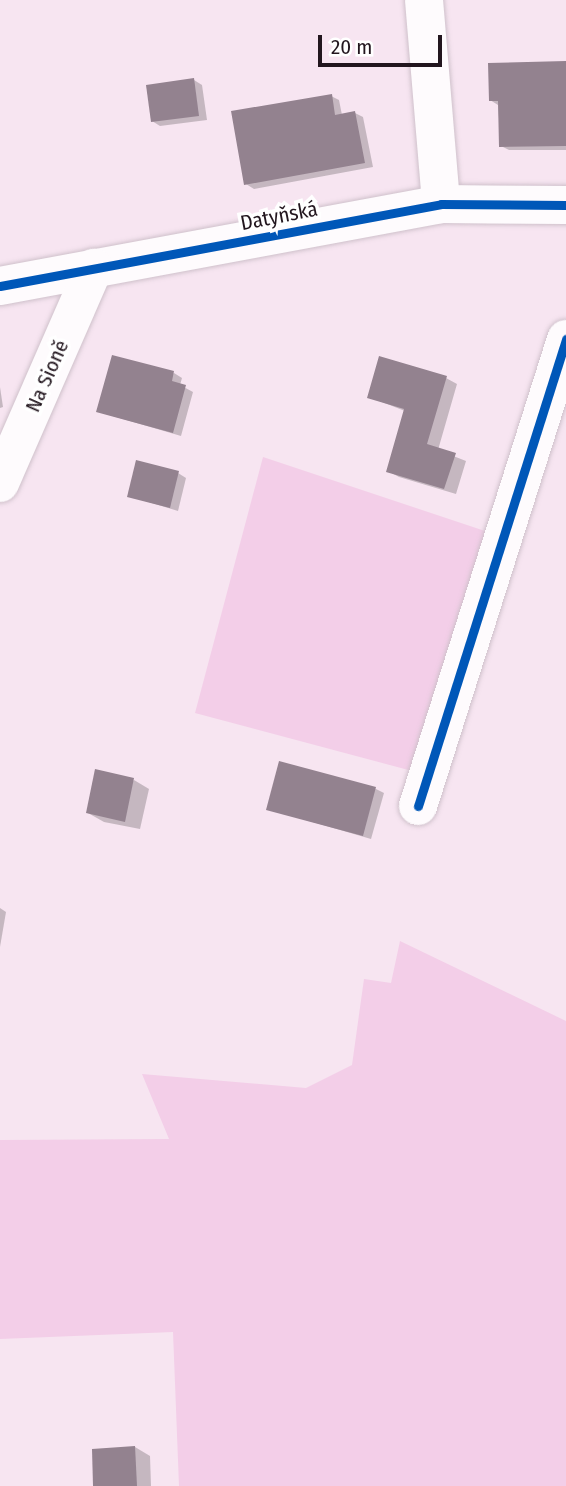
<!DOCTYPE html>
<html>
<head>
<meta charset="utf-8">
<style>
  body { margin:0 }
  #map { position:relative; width:566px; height:1486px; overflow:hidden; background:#f7e5f1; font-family:"Fira Sans Condensed",sans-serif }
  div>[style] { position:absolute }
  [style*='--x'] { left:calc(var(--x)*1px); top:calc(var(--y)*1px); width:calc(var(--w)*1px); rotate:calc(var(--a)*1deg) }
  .green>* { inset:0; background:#f3cee8 }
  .shadow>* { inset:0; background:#0003 }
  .building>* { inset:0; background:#93828f }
  .roads { filter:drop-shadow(0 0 2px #cfc1cb) drop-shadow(0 0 2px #cfc1cb) }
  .street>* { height:38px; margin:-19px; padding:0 19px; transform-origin:19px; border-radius:19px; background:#fefbfd }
  .cycleway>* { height:9px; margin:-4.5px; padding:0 4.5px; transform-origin:4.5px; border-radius:4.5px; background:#0057b8 }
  span { translate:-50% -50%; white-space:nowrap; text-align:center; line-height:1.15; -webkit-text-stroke:7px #fff; paint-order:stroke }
  .street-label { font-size:21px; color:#22161e }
  .scale { position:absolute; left:318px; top:35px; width:124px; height:32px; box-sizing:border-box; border:4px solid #22161e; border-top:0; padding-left:9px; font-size:21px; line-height:24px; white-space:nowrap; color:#22161e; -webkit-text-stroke:5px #fff; paint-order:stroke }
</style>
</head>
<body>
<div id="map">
  <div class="green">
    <div style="clip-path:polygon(263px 457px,488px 532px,416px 772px,195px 713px)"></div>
    <div style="clip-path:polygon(400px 941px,566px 1021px,566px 1486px,179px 1486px,173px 1332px,0 1339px,0 1140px,169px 1139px,142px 1074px,306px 1088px,352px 1065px,364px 979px,391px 983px)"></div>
  </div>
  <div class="shadow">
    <div style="clip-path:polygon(566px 63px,566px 150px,509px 150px,501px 146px,498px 105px,490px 100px)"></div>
    <div style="clip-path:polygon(194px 80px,202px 85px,207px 120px,160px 126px,152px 121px)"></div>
    <div style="clip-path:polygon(331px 96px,339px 100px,342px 115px,355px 113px,363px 117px,373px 167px,254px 189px,246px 184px)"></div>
    <div style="clip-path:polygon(174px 373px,182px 378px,180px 385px,193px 392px,181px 436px,99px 412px)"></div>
    <div style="clip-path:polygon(446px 378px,457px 384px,438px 450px,466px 461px,456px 494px,399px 477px,388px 471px,405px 411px,369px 397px)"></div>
    <div style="clip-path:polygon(0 387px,3px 407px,0 408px)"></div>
    <div style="clip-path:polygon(178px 473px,186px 478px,178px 511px,129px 496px)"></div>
    <div style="clip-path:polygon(134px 780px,149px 789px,140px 829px,104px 822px,88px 813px)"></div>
    <div style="clip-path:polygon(376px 789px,384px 793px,371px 839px,268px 809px)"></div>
    <div style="clip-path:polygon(0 908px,6px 912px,0 947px)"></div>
    <div style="clip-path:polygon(135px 1447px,150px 1456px,151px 1486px,94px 1486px)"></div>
  </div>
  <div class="building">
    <div style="clip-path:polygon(566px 61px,566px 146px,499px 147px,498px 101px,489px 101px,488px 63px)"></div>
    <div style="clip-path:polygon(194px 78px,199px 116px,151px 122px,146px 85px)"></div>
    <div style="clip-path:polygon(332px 94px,335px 115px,355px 111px,365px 163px,244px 185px,231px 111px)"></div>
    <div style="clip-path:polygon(112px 355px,174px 371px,172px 381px,186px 385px,173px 433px,96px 412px)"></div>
    <div style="clip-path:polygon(379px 356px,447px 376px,427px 444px,456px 453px,444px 489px,386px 472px,404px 409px,367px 398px)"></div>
    <div style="clip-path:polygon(136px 460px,179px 471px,170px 508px,127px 497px)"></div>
    <div style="clip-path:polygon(279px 761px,376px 787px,363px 836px,266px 810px)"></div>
    <div style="clip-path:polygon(95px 769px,134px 778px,125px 822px,86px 813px)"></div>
    <div style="clip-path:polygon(135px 1446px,137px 1486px,93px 1486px,92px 1449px)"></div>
  </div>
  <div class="roads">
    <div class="street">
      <div style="--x:424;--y:0;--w:205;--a:85.2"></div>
      <div style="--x:0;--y:286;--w:449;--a:-10.5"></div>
      <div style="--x:441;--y:204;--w:125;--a:0.5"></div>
      <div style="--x:0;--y:483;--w:235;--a:-66.4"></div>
      <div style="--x:418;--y:806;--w:490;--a:-72.4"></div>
    </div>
  </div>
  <div class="cycleway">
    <div style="--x:0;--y:286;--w:449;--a:-10.5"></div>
    <div style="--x:441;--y:204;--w:125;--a:0.5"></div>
    <div style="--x:418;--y:806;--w:490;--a:-72.4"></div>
  </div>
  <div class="street-label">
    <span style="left:279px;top:216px;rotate:-11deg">Datyňská</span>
    <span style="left:47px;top:376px;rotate:-66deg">Na Sioně</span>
  </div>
  <div class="scale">20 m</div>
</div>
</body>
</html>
